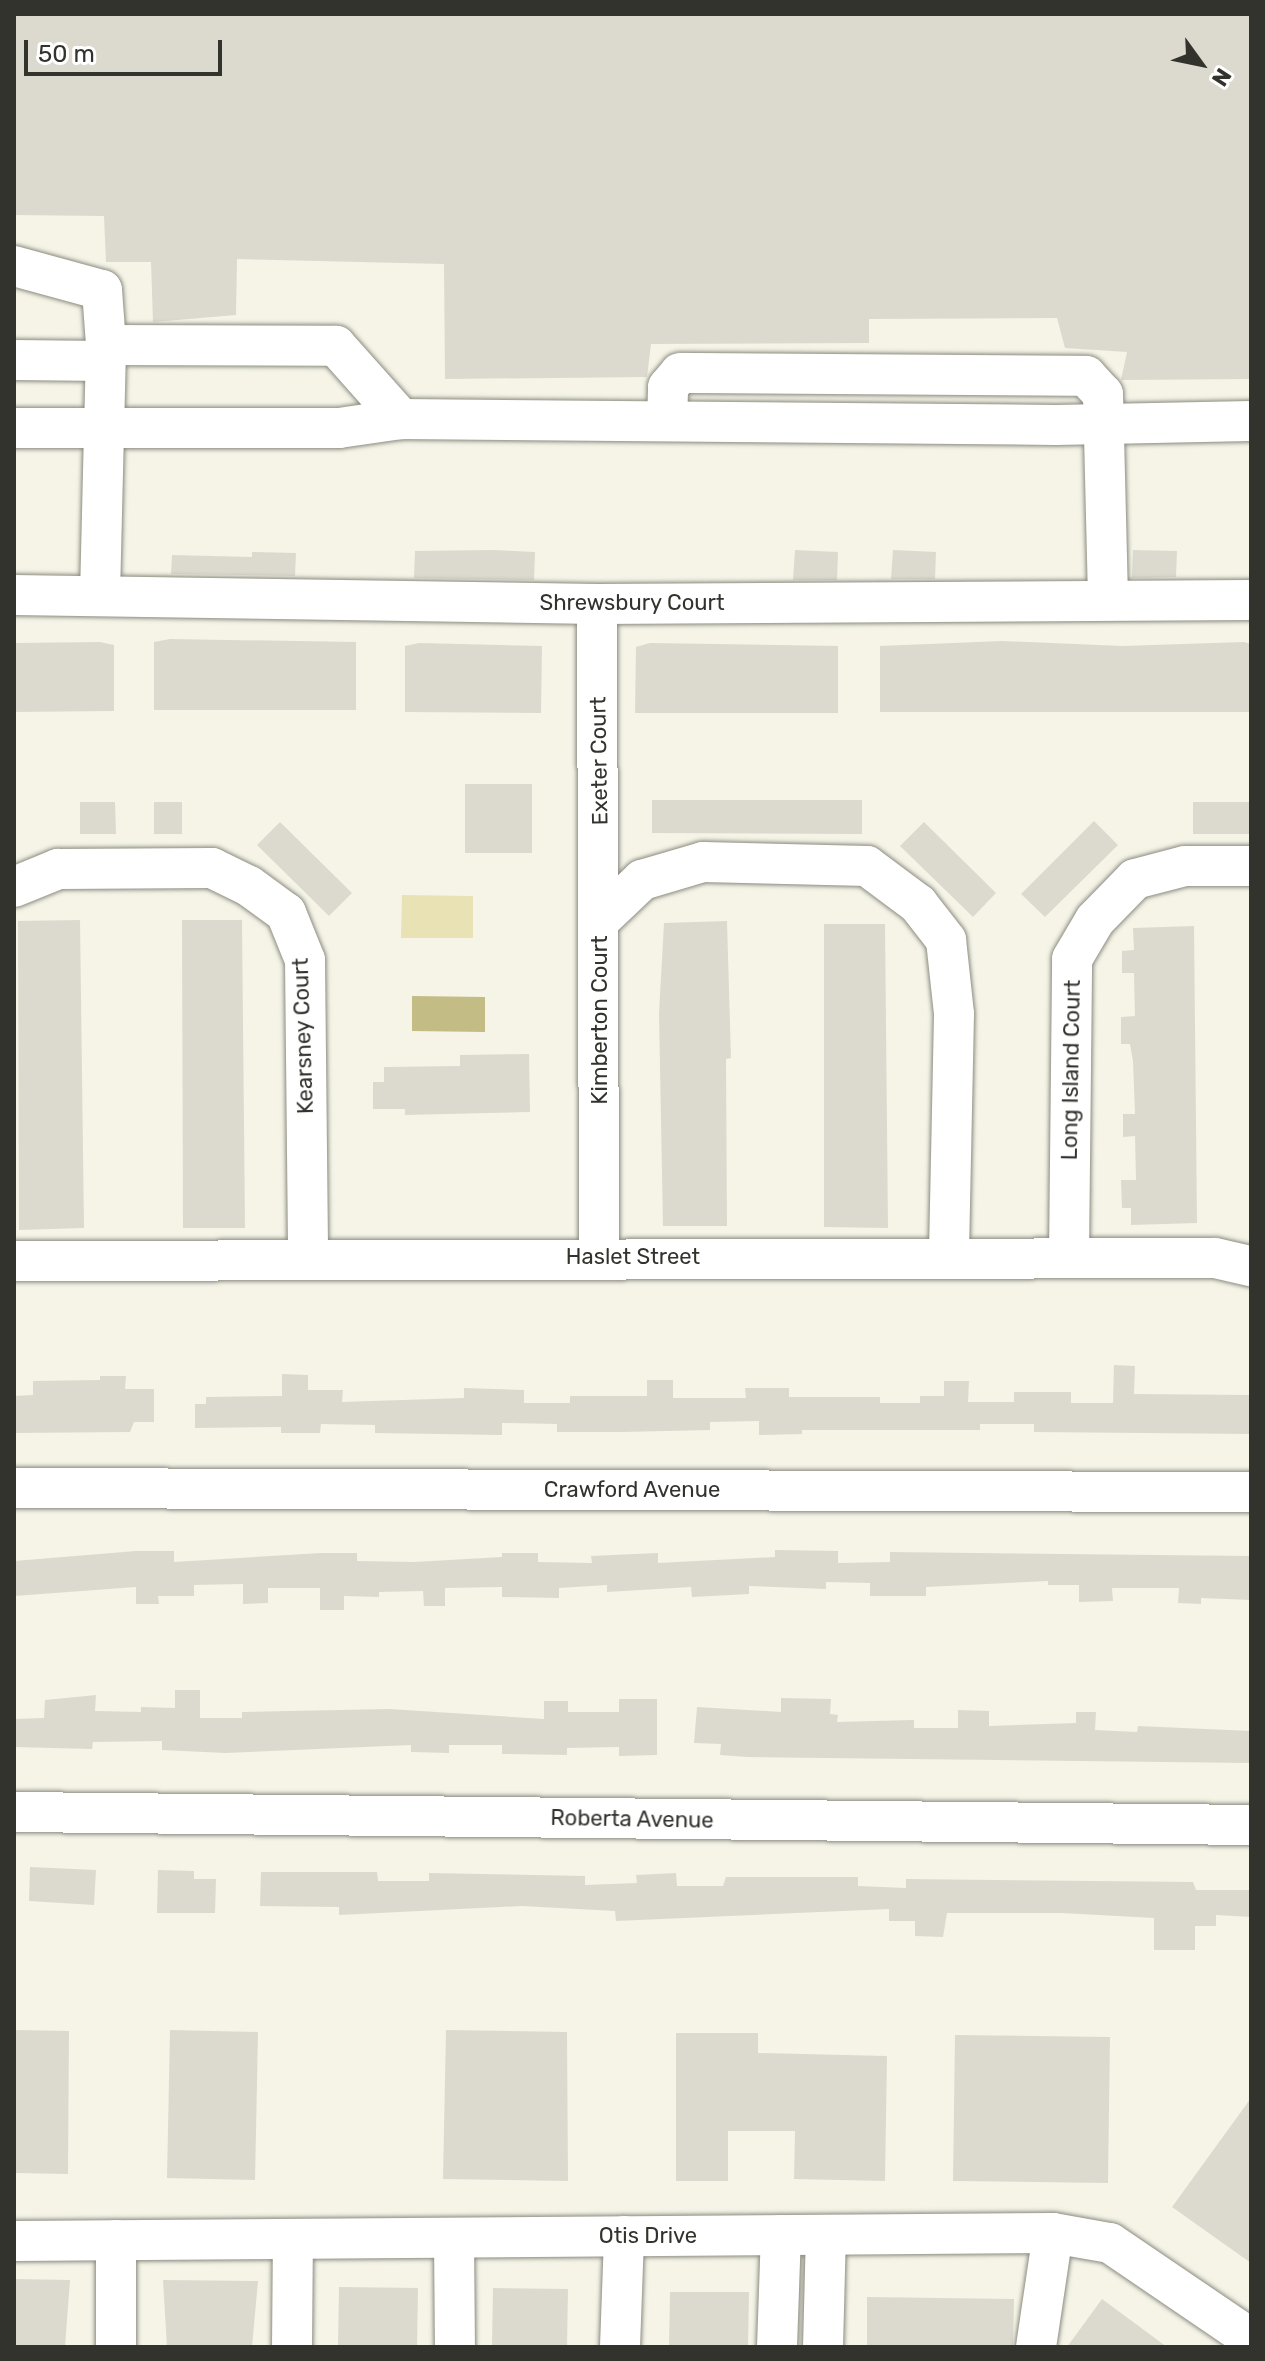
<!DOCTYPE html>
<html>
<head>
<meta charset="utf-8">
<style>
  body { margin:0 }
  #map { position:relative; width:1265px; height:2361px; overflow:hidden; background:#f5f4e7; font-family:Rubik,sans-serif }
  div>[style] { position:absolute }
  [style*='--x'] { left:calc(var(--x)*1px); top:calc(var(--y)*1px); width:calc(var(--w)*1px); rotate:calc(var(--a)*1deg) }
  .green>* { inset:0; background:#e8e2b5 }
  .water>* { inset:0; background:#c4bc85 }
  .building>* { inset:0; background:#dcdace }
  .roads { filter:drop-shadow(0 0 2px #8c8b80) drop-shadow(0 0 2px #8c8b80) }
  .minor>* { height:40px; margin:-20px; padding:0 20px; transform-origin:20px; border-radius:20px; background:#fff }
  span { translate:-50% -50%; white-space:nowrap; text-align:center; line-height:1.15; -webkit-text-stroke:6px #fff; paint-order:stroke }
  .street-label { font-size:22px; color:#33332e }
  .frame { position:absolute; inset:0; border:16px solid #33332e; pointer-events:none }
  .north { position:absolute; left:1161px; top:24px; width:80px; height:80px; -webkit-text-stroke:6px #fff; paint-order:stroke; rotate:123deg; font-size:22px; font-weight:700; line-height:32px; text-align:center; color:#33332e }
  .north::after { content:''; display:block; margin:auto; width:28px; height:36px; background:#33332e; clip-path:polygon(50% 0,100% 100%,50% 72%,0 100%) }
  .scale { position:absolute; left:24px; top:40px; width:198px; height:36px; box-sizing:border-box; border:4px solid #33332e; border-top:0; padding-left:10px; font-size:24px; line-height:28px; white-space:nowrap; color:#33332e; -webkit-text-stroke:6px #fff; paint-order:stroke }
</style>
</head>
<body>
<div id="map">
  <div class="green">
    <div style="clip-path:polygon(402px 895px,473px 896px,473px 938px,401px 938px)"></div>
  </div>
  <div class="water">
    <div style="clip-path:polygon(412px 996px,485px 997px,485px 1032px,412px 1031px)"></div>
  </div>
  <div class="building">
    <div style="clip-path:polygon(14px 14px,1251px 14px,1251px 379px,1121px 380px,1127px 352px,1065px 348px,1057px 318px,869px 319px,869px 343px,651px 344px,647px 377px,445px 379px,444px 264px,237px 259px,236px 315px,153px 322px,151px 262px,106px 262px,104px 216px,14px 215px)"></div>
    <div style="clip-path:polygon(492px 550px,535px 552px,534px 580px,414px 578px,415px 551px)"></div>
    <div style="clip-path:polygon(795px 550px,838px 552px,837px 580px,793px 580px)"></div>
    <div style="clip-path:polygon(893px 550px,936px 552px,935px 579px,891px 579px)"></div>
    <div style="clip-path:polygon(1133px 550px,1177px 551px,1176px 577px,1132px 578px)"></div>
    <div style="clip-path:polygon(252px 552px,296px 553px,295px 576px,171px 574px,172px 555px,252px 557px)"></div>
    <div style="clip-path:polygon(170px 639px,356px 642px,356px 710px,154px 710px,154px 642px)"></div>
    <div style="clip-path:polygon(1002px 641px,1122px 646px,1244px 642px,1251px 644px,1251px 712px,880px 712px,880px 646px)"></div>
    <div style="clip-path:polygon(100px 642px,114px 645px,114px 711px,14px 712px,14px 643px)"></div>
    <div style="clip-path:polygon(419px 643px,542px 646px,541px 713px,405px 712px,405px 646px)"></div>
    <div style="clip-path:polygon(650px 643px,838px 646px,838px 713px,635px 713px,636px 647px)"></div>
    <div style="clip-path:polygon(465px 784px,532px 784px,532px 853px,465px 853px)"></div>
    <div style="clip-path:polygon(652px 800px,862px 800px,862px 834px,652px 833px)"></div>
    <div style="clip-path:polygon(80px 802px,115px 802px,116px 834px,80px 834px)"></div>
    <div style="clip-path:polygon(154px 802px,182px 802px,182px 834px,154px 834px)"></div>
    <div style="clip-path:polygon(1193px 802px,1251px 802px,1251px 834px,1193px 834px)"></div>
    <div style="clip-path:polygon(1094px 821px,1118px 845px,1045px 917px,1021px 894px)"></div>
    <div style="clip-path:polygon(280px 822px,352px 893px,329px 916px,257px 845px)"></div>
    <div style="clip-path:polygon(924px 822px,996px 893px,973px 917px,900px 846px)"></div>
    <div style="clip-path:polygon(80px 920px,84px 1228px,19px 1230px,18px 921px)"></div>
    <div style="clip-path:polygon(182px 920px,242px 920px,245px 1228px,183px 1228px)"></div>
    <div style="clip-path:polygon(727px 921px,731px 1058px,726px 1059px,727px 1226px,663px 1226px,659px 1013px,664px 923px)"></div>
    <div style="clip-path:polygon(824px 924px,885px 924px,888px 1228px,824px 1227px)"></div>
    <div style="clip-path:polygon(1194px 926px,1197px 1223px,1131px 1225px,1131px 1208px,1122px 1208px,1121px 1180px,1136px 1180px,1135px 1136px,1123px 1137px,1123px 1114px,1135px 1114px,1133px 1061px,1130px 1044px,1121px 1044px,1121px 1017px,1135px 1016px,1134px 973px,1122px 973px,1122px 951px,1134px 950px,1133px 928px)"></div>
    <div style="clip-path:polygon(529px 1054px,530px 1112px,405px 1115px,405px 1109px,373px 1109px,373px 1082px,384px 1082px,384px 1067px,460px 1066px,460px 1055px)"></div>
    <div style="clip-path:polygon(1114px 1365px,1135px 1366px,1134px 1394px,1251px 1395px,1251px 1434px,1034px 1432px,1034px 1424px,980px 1424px,980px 1430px,802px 1430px,802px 1434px,759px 1435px,759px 1421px,710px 1422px,710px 1430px,622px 1432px,557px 1432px,557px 1424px,502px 1423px,502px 1435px,375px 1433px,375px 1425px,321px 1424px,320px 1433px,281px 1433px,281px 1427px,195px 1428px,195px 1404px,206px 1404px,206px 1397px,282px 1396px,282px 1374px,308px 1375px,308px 1390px,343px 1390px,342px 1402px,464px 1398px,464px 1388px,524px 1390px,524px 1403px,570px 1403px,570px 1396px,647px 1396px,647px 1380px,673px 1380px,673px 1398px,746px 1398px,745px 1388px,789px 1388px,789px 1397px,880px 1397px,880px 1403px,920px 1403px,920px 1396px,944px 1396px,944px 1381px,969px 1381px,968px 1402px,1014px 1402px,1014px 1392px,1071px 1392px,1071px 1403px,1113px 1403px)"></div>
    <div style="clip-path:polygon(100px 1376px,126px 1376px,125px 1389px,154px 1389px,154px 1422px,134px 1422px,130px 1432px,14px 1433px,14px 1396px,33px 1395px,33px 1381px,100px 1380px)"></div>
    <div style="clip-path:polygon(775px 1550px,838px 1551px,838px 1563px,890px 1562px,890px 1552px,1251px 1556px,1251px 1600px,1201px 1598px,1201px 1604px,1178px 1603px,1179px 1588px,1112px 1588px,1113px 1601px,1079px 1602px,1079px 1585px,1048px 1585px,1048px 1581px,926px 1587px,926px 1596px,870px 1596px,870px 1583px,826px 1582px,826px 1589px,749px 1586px,749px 1594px,692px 1597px,691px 1587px,607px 1592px,607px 1585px,559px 1588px,559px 1598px,502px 1597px,502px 1587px,445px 1588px,445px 1606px,424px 1606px,423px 1591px,379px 1592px,379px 1597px,344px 1596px,344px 1610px,320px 1610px,320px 1588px,268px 1588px,268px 1603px,243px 1604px,243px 1584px,194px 1585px,194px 1596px,158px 1596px,159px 1604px,136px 1604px,136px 1587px,14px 1596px,14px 1561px,136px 1551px,174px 1551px,174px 1562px,321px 1553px,357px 1553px,357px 1561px,414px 1562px,502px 1557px,502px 1553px,538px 1553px,538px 1562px,592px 1563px,591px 1556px,658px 1553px,658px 1563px,775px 1557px)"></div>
    <div style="clip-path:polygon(175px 1690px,200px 1690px,200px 1718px,242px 1718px,242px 1712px,389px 1709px,544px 1719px,544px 1701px,568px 1701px,568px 1712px,619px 1712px,619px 1699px,657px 1699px,657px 1755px,619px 1756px,619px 1747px,567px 1748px,567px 1755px,502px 1754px,502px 1745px,449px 1745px,449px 1753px,411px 1752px,411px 1745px,225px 1753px,162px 1750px,162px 1741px,93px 1742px,92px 1749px,14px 1747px,14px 1719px,44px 1718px,45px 1700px,96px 1695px,95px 1711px,141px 1712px,141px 1707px,175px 1708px)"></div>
    <div style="clip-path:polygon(781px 1698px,831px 1699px,830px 1714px,838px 1715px,837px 1722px,914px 1720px,914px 1728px,958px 1728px,958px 1710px,989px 1711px,989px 1726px,1076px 1723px,1076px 1712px,1096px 1712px,1095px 1730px,1137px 1732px,1138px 1726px,1251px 1731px,1251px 1763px,747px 1757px,720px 1755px,721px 1744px,694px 1743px,697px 1707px,781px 1712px)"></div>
    <div style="clip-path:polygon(30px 1867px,96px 1870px,94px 1905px,29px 1901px)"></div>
    <div style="clip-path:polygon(158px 1870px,194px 1871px,194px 1879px,216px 1879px,215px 1913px,157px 1913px)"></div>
    <div style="clip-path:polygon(261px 1872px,377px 1872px,378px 1881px,429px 1881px,429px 1873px,585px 1876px,585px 1885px,637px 1883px,636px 1875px,676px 1873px,677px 1886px,723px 1886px,726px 1877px,858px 1877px,858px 1886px,906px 1888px,906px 1879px,1193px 1882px,1196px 1890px,1251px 1890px,1251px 1917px,1216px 1915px,1216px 1926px,1195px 1926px,1195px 1950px,1154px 1950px,1154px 1918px,1062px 1913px,947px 1913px,943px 1937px,915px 1936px,915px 1921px,889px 1921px,889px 1909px,616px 1921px,615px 1911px,522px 1906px,339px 1915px,339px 1907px,260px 1906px)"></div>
    <div style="clip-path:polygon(14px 2030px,69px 2031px,68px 2174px,14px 2173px)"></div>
    <div style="clip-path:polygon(170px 2030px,258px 2032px,255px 2180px,167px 2178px)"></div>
    <div style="clip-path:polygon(446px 2030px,567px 2032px,568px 2181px,443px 2179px)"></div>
    <div style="clip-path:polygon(676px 2033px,758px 2033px,758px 2053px,887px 2056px,885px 2181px,794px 2179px,795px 2131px,728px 2131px,728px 2181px,676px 2181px)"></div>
    <div style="clip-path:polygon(955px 2035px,1110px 2037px,1108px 2183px,953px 2181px)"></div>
    <div style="clip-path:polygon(1251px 2098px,1251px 2263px,1172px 2207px)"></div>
    <div style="clip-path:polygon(14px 2279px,70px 2280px,65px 2347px,14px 2347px)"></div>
    <div style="clip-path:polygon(163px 2280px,258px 2281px,252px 2347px,167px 2347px)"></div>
    <div style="clip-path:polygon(339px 2287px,418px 2288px,417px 2347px,338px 2347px)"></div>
    <div style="clip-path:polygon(493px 2288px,568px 2289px,567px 2347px,492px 2347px)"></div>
    <div style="clip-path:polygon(670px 2292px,749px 2292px,748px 2347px,669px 2347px)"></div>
    <div style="clip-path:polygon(867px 2297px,1014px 2299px,1013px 2347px,867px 2347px)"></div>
    <div style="clip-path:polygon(1102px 2299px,1167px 2347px,1067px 2347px)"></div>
  </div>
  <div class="roads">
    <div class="minor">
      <div style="--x:14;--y:266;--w:91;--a:15.3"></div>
      <div style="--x:102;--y:290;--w:55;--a:85.8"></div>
      <div style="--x:106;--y:345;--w:230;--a:0.2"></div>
      <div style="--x:336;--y:346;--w:98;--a:48.3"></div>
      <div style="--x:401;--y:419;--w:655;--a:0.52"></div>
      <div style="--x:1056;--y:425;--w:195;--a:-1.2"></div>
      <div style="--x:14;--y:360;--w:91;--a:0.6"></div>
      <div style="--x:667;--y:420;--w:33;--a:-88"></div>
      <div style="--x:668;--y:387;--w:18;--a:-49"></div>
      <div style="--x:680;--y:373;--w:406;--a:0.4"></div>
      <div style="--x:1086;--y:376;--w:25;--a:47"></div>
      <div style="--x:1103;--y:394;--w:206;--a:88.6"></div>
      <div style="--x:14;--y:428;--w:325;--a:0"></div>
      <div style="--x:339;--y:428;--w:63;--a:-8.3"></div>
      <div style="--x:14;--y:595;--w:583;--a:0.88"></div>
      <div style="--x:597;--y:604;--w:654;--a:-0.35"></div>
      <div style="--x:100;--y:595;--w:250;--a:-88.6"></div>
      <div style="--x:597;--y:604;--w:654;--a:89.82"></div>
      <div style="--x:14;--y:887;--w:48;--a:-22.2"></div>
      <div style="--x:58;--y:869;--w:154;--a:-0.4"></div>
      <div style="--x:212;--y:868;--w:41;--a:25.9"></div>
      <div style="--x:249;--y:886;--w:46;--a:36.1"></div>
      <div style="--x:286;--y:913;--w:51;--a:68"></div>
      <div style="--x:305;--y:960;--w:299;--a:89.4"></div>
      <div style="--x:601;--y:919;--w:57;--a:-43.6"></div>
      <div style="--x:642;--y:880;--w:64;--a:-16.4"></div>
      <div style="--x:703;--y:862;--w:164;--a:1.4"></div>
      <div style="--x:867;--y:866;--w:64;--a:36.7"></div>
      <div style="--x:918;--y:904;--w:46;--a:52.1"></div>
      <div style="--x:946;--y:940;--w:74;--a:83.8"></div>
      <div style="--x:954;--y:1014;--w:244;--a:91.2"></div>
      <div style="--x:1069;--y:1258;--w:299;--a:-89.4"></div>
      <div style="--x:1072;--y:959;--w:45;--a:-59.5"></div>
      <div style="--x:1095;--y:920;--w:57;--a:-45.7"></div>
      <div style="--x:1135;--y:879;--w:52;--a:-14.6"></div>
      <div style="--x:1185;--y:866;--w:66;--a:0"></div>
      <div style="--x:14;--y:1261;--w:1201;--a:-0.14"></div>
      <div style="--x:1215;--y:1258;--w:37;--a:13"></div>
      <div style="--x:14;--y:1488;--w:1237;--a:0.19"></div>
      <div style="--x:14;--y:1812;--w:1237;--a:0.6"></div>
      <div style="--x:454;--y:2238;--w:109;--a:89.5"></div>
      <div style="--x:14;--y:2241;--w:1039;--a:-0.44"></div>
      <div style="--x:1053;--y:2233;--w:58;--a:10"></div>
      <div style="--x:1110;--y:2243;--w:171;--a:34.2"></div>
      <div style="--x:116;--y:2347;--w:107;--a:-90"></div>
      <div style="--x:292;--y:2347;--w:107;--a:-89.5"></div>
      <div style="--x:620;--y:2347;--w:111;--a:-87.9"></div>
      <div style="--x:777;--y:2347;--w:112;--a:-88"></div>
      <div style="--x:823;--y:2347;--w:112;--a:-88.5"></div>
      <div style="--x:1036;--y:2347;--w:115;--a:-81.5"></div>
    </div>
  </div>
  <div class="street-label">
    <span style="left:632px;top:603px">Shrewsbury Court</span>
    <span style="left:599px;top:761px;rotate:-91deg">Exeter Court</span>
    <span style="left:600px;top:1020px;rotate:-90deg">Kimberton Court</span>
    <span style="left:303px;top:1036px;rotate:-92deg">Kearsney Court</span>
    <span style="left:1071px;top:1070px;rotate:-89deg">Long Island Court</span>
    <span style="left:633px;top:1257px">Haslet Street</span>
    <span style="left:632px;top:1490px">Crawford Avenue</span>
    <span style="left:632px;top:1819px;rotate:1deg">Roberta Avenue</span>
    <span style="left:648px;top:2236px">Otis Drive</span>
  </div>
  <div class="frame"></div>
  <div class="north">N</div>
  <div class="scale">50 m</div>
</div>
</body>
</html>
